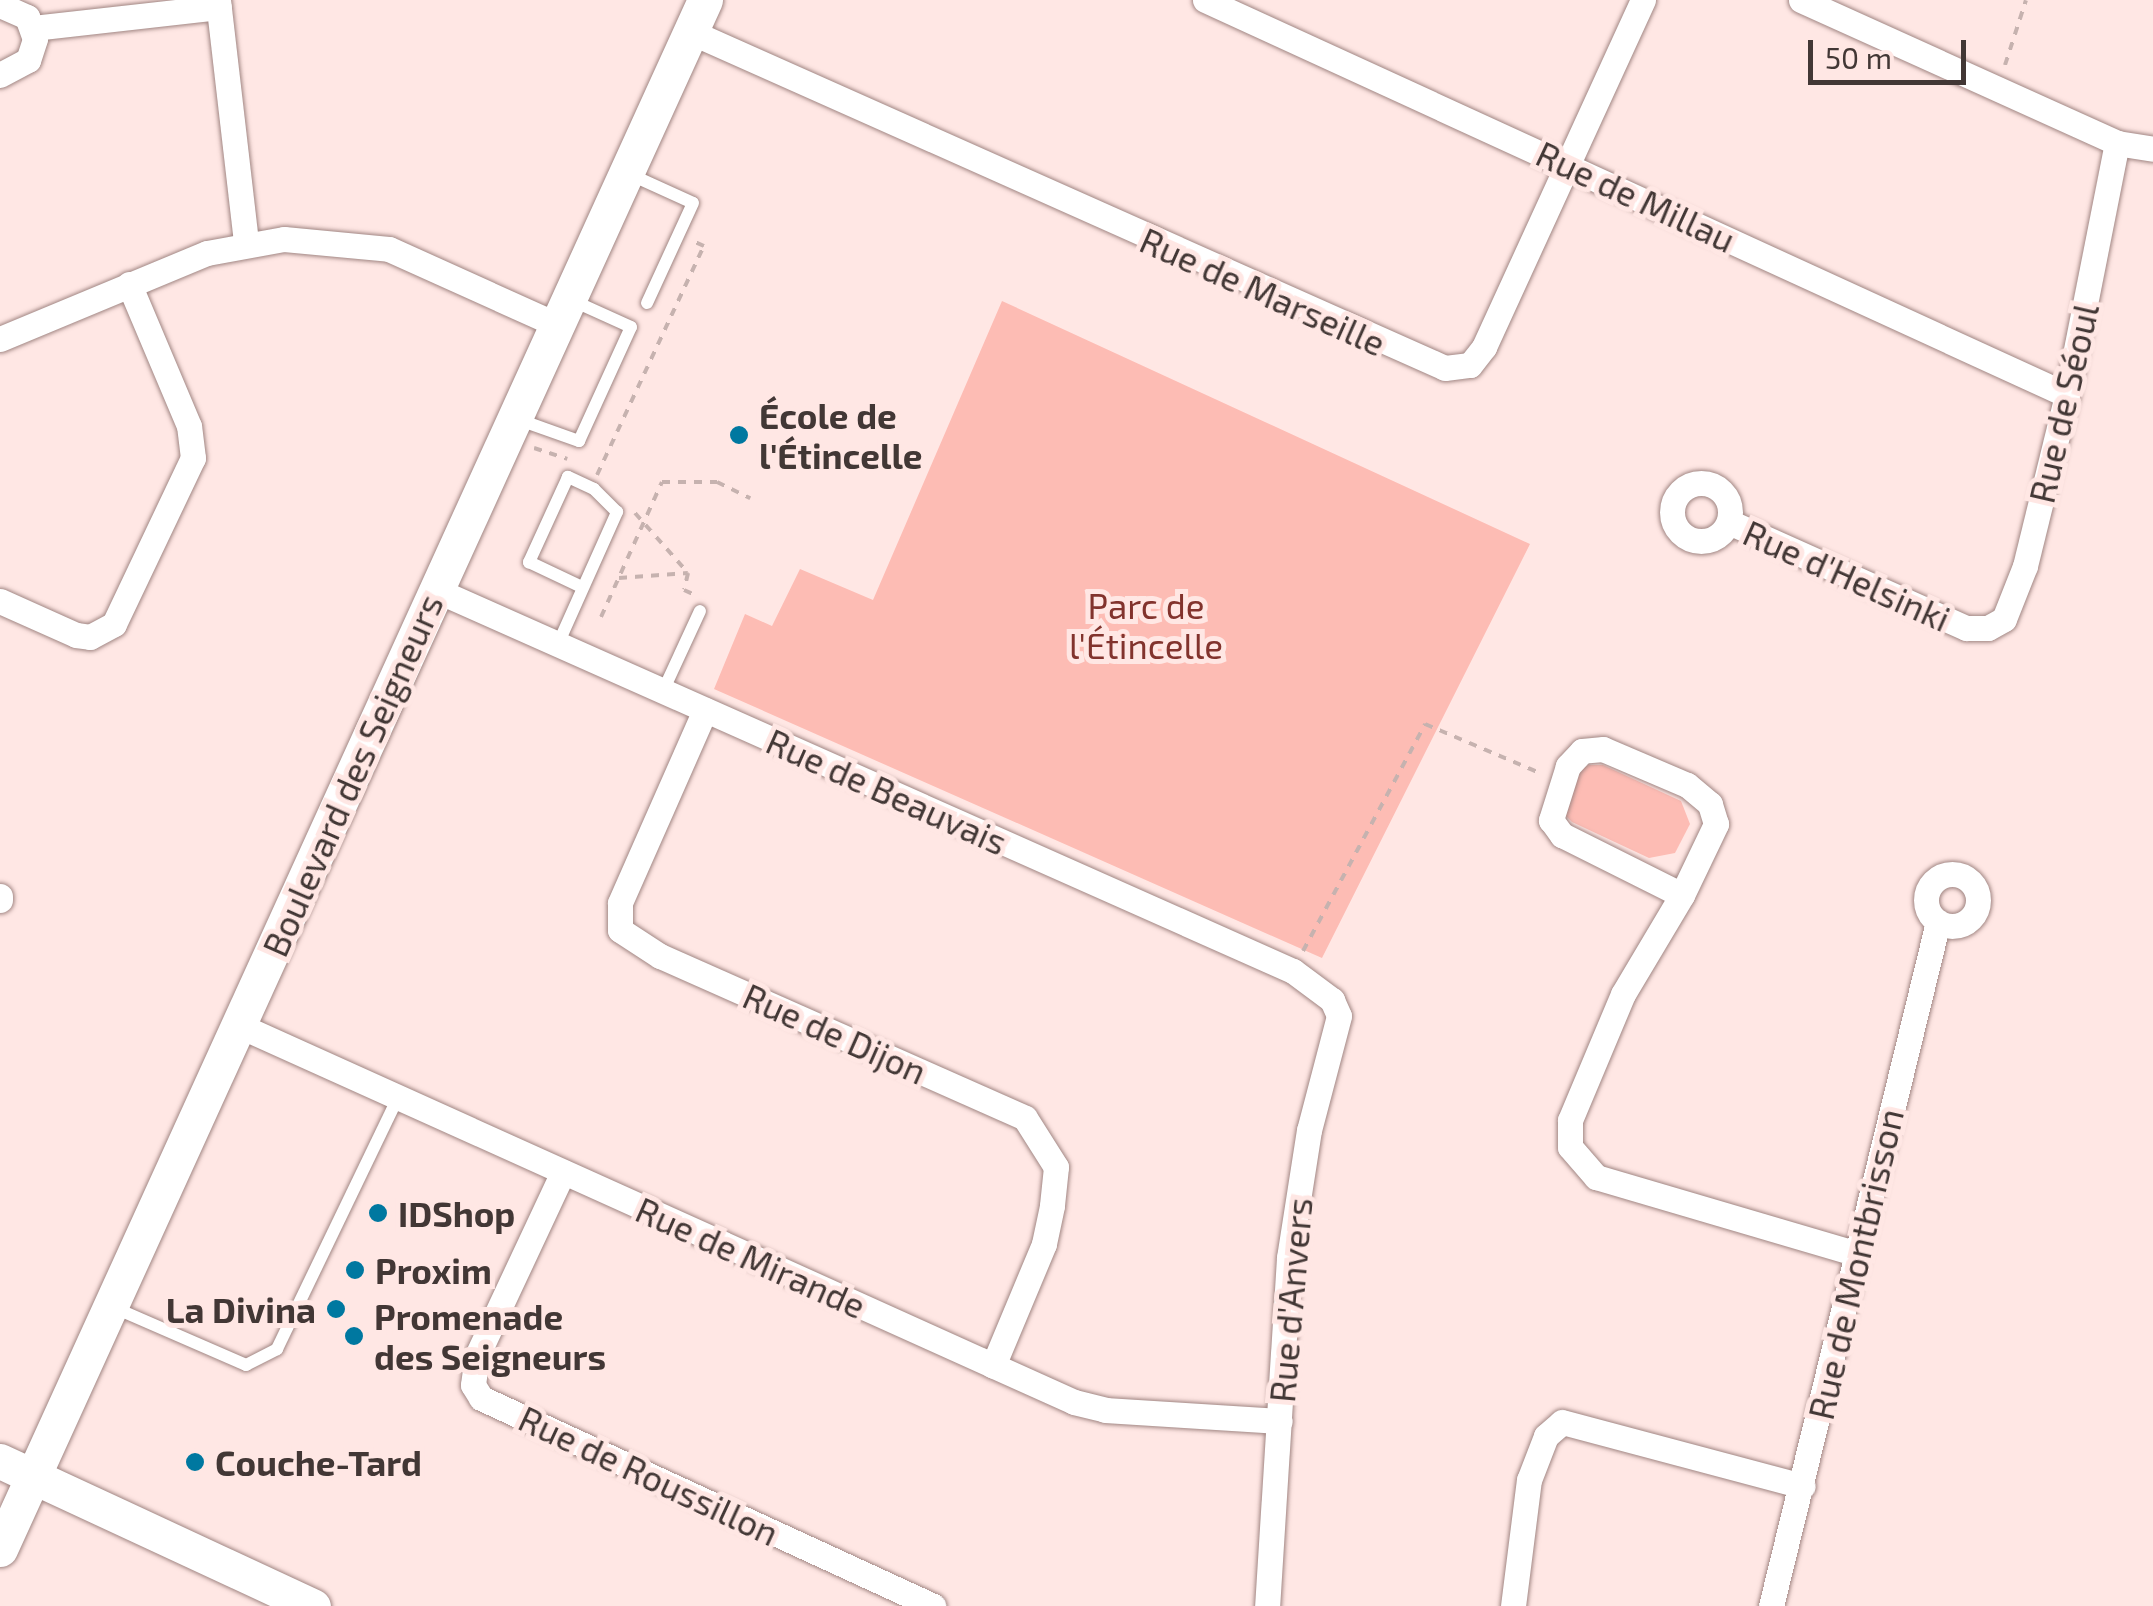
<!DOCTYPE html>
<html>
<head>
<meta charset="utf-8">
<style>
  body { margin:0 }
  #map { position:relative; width:2153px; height:1606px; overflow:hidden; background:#ffe7e4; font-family:"Exo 2",sans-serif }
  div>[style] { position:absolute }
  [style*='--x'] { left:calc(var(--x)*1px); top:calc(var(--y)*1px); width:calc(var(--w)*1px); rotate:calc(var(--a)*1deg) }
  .green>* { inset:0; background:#fdbcb4 }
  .path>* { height:4px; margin-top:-2px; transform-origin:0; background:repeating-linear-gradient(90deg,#c6b2af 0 8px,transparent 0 16px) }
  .roads { filter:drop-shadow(0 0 2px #a18683) drop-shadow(0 0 2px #a18683) }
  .lane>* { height:12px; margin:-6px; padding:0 6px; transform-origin:6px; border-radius:6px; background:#fff }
  .street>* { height:25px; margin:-12.5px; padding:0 12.5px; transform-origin:12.5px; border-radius:12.5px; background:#fff }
  .street>.ring { margin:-12.5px; padding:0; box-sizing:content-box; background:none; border:25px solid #fff; border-radius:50% }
  .secondary>* { height:35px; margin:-17.5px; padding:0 17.5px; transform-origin:17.5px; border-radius:17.5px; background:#fff }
  .dots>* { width:28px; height:28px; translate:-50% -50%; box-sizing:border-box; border:5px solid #ffe7e4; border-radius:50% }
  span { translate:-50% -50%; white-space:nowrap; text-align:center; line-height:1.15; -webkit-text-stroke:10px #ffe7e4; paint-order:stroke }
  .street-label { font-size:35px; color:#423735 }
  .poi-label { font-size:35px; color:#423735; font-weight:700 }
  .left { translate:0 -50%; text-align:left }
  .right { translate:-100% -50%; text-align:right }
  .park-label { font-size:35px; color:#82332d }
  .scale { position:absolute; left:1808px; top:40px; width:158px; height:45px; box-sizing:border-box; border:5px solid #423735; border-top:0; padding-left:12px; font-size:30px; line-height:35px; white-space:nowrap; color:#423735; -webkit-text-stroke:8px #ffe7e4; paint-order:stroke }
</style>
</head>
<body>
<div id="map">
  <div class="green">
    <div style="clip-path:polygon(1002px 301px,1530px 544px,1322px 958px,714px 689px,745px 614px,772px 626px,800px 569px,873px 600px)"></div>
    <div style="clip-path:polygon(1589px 765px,1603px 765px,1681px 801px,1690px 824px,1675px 853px,1649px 858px,1572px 822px,1564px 814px,1576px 771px)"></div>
  </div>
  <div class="path">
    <div style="--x:2005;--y:65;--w:68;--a:-72.1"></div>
    <div style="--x:534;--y:448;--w:35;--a:18"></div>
    <div style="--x:597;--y:475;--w:253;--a:-65"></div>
    <div style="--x:704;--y:246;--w:12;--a:-156"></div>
    <div style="--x:635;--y:513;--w:80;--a:48.5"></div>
    <div style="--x:688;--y:573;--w:17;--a:103"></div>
    <div style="--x:684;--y:590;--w:10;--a:24"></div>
    <div style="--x:619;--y:578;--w:69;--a:-4.1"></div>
    <div style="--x:601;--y:617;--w:148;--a:-65.7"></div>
    <div style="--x:662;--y:482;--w:55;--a:0"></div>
    <div style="--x:717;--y:482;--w:37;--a:26"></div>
    <div style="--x:1303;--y:951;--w:258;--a:-61.7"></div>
    <div style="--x:1425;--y:724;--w:127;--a:23.1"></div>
  </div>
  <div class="roads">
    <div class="lane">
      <div style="--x:627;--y:173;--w:72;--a:24.4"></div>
      <div style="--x:693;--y:203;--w:110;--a:114.7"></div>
      <div style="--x:517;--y:419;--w:66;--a:19.5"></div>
      <div style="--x:579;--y:441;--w:125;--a:-65.5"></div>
      <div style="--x:631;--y:327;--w:68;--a:-155.7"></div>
      <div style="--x:558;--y:644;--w:145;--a:-65.9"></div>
      <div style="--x:617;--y:512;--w:33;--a:-135"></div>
      <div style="--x:594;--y:489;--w:29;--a:-155"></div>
      <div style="--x:568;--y:477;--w:94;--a:114.6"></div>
      <div style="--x:529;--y:562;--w:59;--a:25.3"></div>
      <div style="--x:663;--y:691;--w:88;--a:-65.2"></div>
      <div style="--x:115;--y:1308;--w:143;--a:23.5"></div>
      <div style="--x:246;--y:1365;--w:35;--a:-27"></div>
      <div style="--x:277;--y:1349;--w:279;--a:-64.3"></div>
    </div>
    <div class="street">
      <div style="--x:218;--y:0;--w:243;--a:83.4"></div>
      <div style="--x:1205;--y:0;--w:948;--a:24.62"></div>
      <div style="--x:1801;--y:0;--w:347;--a:24.3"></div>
      <div style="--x:2117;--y:143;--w:36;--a:9"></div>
      <div style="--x:0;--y:5;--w:30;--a:24"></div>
      <div style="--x:27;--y:17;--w:23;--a:70"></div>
      <div style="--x:35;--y:39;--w:22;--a:108"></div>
      <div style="--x:28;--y:60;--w:32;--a:152"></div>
      <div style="--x:33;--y:28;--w:187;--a:-6.4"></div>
      <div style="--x:691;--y:32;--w:825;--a:24.02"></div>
      <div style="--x:1445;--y:368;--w:25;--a:-7"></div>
      <div style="--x:1470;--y:365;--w:23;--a:-52"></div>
      <div style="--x:1484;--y:347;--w:382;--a:-65.4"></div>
      <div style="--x:0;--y:339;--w:224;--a:-22.6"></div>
      <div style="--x:207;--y:253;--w:78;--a:-10.3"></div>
      <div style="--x:284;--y:239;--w:105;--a:5.4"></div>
      <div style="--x:389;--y:249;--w:184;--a:24.3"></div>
      <div class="ring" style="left:1672px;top:483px;width:33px;height:33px"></div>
      <div style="--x:1729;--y:522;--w:260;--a:24.1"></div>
      <div style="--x:1966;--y:628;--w:22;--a:0"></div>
      <div style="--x:1988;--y:628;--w:18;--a:-29"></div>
      <div style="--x:2004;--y:619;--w:57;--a:-68.4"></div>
      <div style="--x:2025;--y:566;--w:176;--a:-76.2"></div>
      <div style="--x:2067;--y:395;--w:257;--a:-78.8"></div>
      <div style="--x:436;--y:590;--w:938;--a:23.97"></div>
      <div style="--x:1293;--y:971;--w:49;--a:36.6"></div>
      <div style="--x:1332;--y:1000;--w:17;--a:66"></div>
      <div style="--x:1339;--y:1016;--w:118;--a:104.7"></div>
      <div style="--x:1309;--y:1130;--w:130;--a:98.9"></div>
      <div style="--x:1289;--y:1258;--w:349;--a:93.6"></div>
      <div style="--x:0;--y:601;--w:83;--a:24.1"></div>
      <div style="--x:76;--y:635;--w:14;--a:8"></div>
      <div style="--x:90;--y:637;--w:27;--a:-28"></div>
      <div style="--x:114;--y:624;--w:184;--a:-64.6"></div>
      <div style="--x:193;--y:458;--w:32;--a:-97"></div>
      <div style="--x:189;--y:426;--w:154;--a:-112.9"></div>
      <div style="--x:705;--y:710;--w:211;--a:113.8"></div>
      <div style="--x:620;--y:903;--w:27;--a:90"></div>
      <div style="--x:620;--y:930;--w:48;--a:33"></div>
      <div style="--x:660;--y:956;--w:399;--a:23.9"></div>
      <div style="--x:1025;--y:1118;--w:58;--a:57.7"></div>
      <div style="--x:1056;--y:1167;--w:39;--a:96"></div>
      <div style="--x:1052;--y:1206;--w:39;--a:102"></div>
      <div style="--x:1044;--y:1244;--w:132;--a:112.7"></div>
      <div class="ring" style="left:1926px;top:874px;width:27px;height:27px"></div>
      <div style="--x:1682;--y:895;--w:79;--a:-64.4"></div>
      <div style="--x:1716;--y:824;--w:21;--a:-107"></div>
      <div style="--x:1710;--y:804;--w:30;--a:-140"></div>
      <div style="--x:1687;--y:785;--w:91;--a:-156.8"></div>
      <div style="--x:1603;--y:749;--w:21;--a:175"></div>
      <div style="--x:1582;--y:751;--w:21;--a:133"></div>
      <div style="--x:1568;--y:766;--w:57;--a:107.5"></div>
      <div style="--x:1551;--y:820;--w:19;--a:54"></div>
      <div style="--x:1562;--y:835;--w:134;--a:26.6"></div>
      <div style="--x:1682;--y:895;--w:115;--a:120.8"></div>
      <div style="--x:1623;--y:994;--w:137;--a:112.8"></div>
      <div style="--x:1570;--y:1120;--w:27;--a:90"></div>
      <div style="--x:1570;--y:1147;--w:40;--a:49"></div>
      <div style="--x:1596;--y:1177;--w:270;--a:16.4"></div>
      <div style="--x:0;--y:896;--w:4;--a:90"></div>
      <div style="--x:238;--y:1025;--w:917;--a:24.27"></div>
      <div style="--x:1074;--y:1402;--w:32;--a:14"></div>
      <div style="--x:1105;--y:1410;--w:175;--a:3.6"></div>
      <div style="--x:563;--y:1172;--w:203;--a:115.1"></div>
      <div style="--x:477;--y:1356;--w:29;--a:98"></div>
      <div style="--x:473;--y:1385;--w:15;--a:58"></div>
      <div style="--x:481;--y:1398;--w:498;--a:24.7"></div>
      <div style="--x:1513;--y:1606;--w:127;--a:-82.8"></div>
      <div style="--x:1529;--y:1480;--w:47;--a:-68.9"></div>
      <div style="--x:1546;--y:1436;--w:21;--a:-41"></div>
      <div style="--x:1562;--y:1422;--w:249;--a:14.9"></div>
      <div style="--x:1771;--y:1606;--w:704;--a:-76.28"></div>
    </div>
    <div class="secondary">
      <div style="--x:0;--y:1461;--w:345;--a:24.9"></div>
      <div style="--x:0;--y:1549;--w:1702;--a:-65.53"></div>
    </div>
  </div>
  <div class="dots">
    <div style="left:739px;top:435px;background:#0078a0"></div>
    <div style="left:378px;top:1213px;background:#0078a0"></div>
    <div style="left:355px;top:1270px;background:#0078a0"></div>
    <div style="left:336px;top:1309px;background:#0078a0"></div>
    <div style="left:354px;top:1336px;background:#0078a0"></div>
    <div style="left:195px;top:1462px;background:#0078a0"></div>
  </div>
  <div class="street-label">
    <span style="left:1636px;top:196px;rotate:25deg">Rue de Millau</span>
    <span style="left:1263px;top:291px;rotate:24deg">Rue de Marseille</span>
    <span style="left:2063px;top:403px;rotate:-77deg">Rue de Séoul</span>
    <span style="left:1847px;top:575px;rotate:24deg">Rue d'Helsinki</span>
    <span style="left:352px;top:775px;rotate:-66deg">Boulevard des Seigneurs</span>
    <span style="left:887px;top:791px;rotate:24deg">Rue de Beauvais</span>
    <span style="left:835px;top:1033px;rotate:24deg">Rue de Dijon</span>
    <span style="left:751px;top:1257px;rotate:24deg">Rue de Mirande</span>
    <span style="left:1855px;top:1264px;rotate:-77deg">Rue de Montbrisson</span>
    <span style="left:1290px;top:1300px;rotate:-85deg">Rue d'Anvers</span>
    <span style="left:649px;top:1475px;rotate:25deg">Rue de Roussillon</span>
  </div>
  <div class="poi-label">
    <span class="left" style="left:759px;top:435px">École de<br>l'Étincelle</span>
    <span class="left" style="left:398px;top:1213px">IDShop</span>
    <span class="left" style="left:375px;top:1270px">Proxim</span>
    <span class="right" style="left:316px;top:1309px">La Divina</span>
    <span class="left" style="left:374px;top:1336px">Promenade<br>des Seigneurs</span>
    <span class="left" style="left:215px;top:1462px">Couche-Tard</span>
  </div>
  <div class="park-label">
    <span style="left:1146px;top:625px">Parc de<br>l'Étincelle</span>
  </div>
  <div class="scale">50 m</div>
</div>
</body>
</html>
